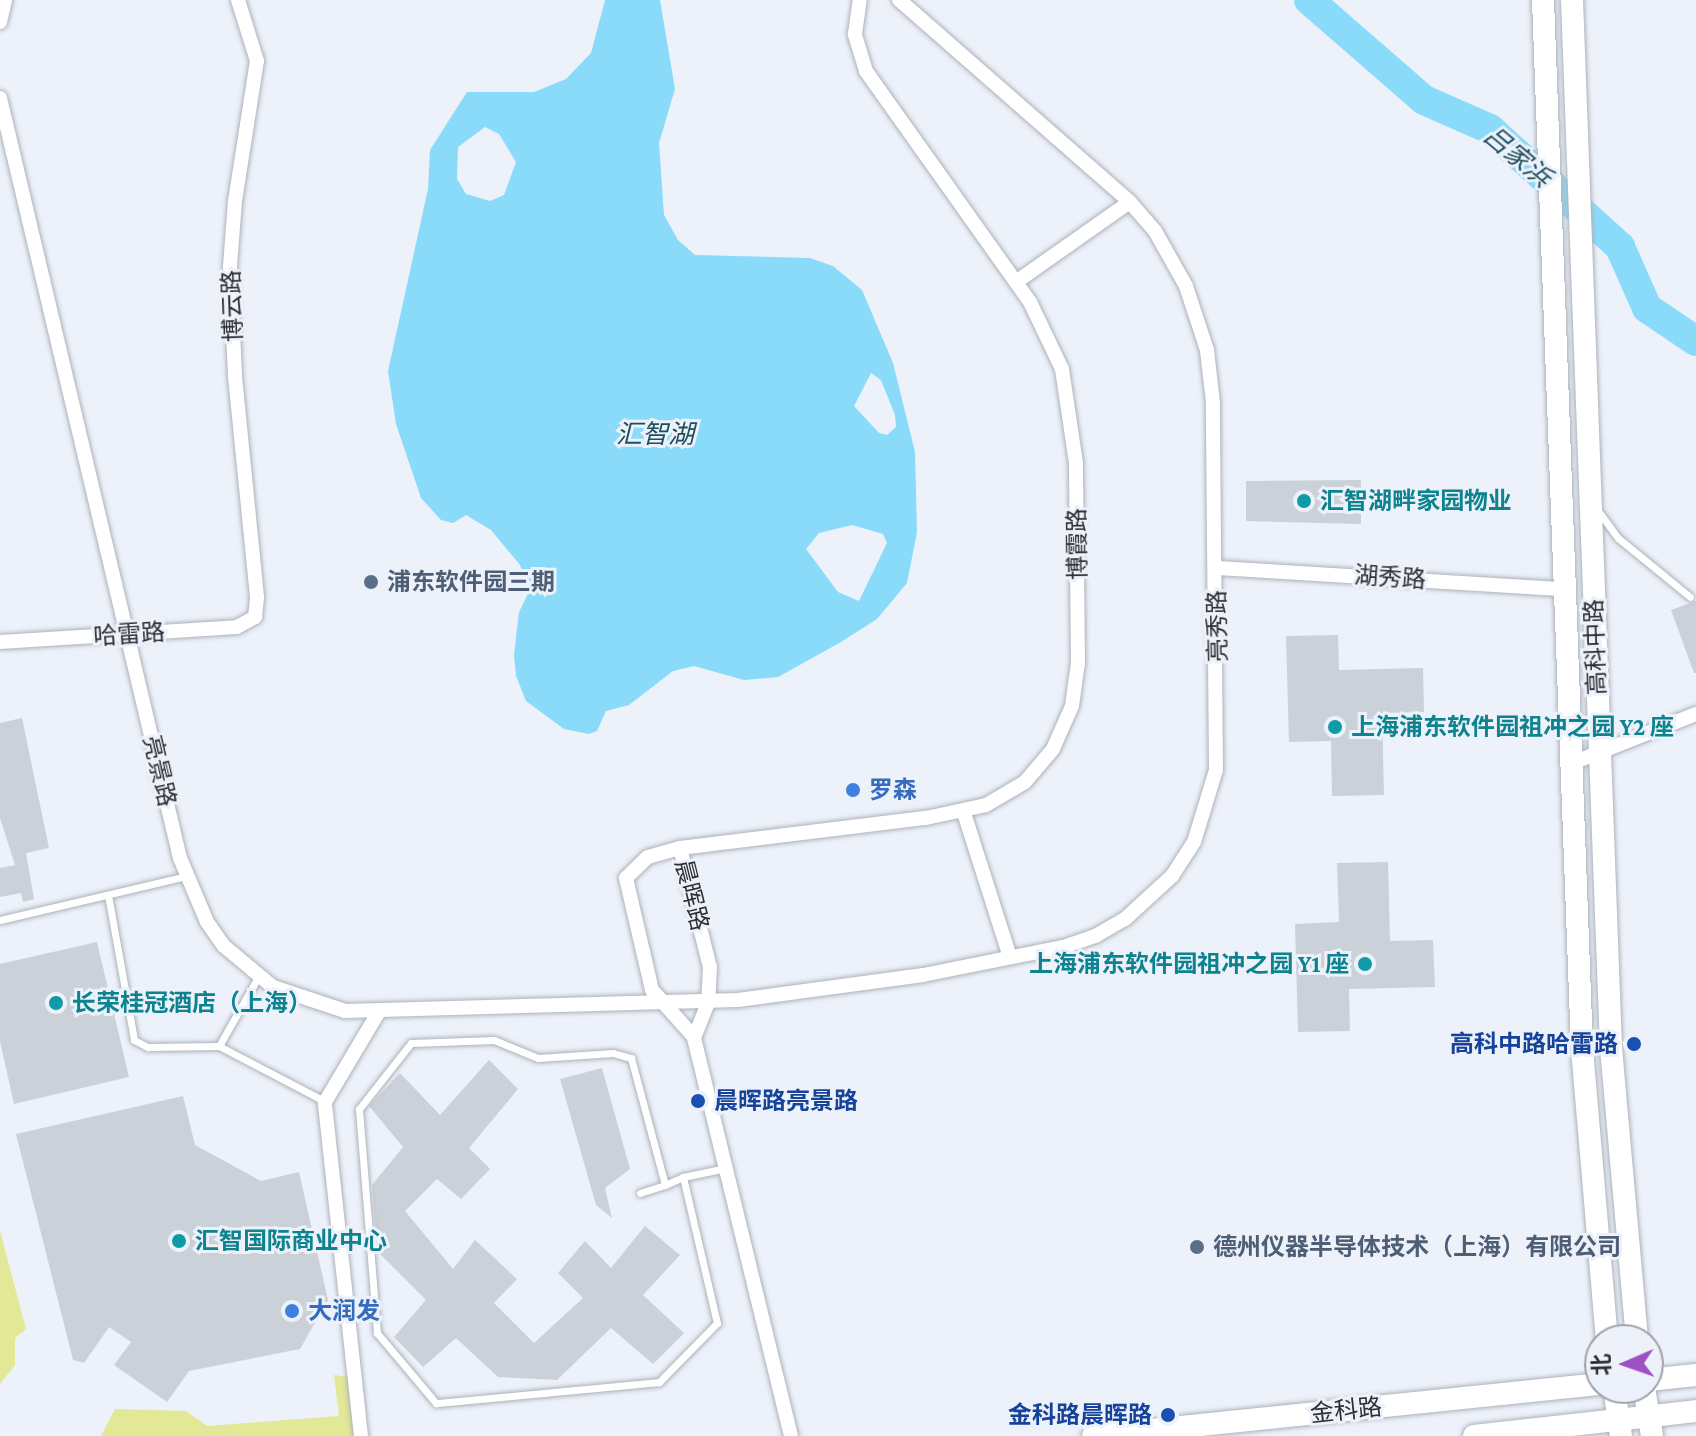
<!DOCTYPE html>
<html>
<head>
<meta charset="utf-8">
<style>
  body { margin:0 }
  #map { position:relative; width:1696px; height:1436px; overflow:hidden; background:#ecf1fa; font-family:"Crimson Pro","Noto Sans SC",serif }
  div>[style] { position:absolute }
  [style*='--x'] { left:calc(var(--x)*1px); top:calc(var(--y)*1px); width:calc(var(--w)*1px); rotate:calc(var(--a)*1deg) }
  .green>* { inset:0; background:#e2e895 }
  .water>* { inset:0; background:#8adbfa }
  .river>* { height:30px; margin:-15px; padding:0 15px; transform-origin:15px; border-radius:15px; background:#8adbfa }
  .building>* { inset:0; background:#cbd1d9 }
  .roads { filter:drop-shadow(0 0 2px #adb2ba) drop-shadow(0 0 2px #adb2ba) }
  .service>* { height:7px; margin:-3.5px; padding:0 3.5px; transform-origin:3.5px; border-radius:3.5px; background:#fff }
  .minor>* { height:14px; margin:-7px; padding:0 7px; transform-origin:7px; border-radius:7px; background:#fff }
  .primary>* { height:22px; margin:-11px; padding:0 11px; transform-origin:11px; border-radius:11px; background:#fff }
  .dots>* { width:22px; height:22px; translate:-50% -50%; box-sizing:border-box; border:4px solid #ecf1fa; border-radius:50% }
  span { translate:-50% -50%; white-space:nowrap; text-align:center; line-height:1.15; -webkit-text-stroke:6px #ecf1fa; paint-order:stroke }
  .street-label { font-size:24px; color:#2d2f33 }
  .culture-label { font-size:24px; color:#0d838f; font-weight:700 }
  .left { translate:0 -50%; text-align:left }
  .right { translate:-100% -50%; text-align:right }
  .service-label { font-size:24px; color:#4e5e75; font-weight:700 }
  .shop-label { font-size:24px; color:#366cbe; font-weight:700 }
  .transit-label { font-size:24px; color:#164399; font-weight:700 }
  .water-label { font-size:26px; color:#204f5f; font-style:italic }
  .north { position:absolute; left:1584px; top:1324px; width:80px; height:80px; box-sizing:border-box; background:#ecf1fa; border:2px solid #a0a3aa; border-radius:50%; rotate:268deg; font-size:22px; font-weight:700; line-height:32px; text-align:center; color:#2d2f33 }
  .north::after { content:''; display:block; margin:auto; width:28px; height:36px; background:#9e51c3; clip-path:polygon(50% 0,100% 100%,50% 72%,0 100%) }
</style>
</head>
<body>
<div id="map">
  <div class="green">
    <div style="clip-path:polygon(0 1231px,26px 1329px,15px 1338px,15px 1365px,0 1384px)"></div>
    <div style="clip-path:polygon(334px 1375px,356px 1378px,362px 1436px,101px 1436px,115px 1409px,186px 1411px,207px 1426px,339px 1416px)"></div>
  </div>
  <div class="water">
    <div style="clip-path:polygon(evenodd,605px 0,660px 0,675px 89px,659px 143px,664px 215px,678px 240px,695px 255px,810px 258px,833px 266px,862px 290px,893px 363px,915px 452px,917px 532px,907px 583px,877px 619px,841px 642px,778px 677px,744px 680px,694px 666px,673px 671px,629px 705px,606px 711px,597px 731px,589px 734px,564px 729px,526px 701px,516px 676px,514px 655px,519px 612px,530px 590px,520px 565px,491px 530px,466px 515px,453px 523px,441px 520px,421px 498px,396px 424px,388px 371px,428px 189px,430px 150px,467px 92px,534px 92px,566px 79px,591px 53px,605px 0,485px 127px,499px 134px,516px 162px,504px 195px,490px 201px,466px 194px,457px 179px,458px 147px,485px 127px,605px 0,871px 373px,881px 380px,895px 415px,896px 427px,887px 435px,879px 433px,854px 406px,871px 373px,605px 0,852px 525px,883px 534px,887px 543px,859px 601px,838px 592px,806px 549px,819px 533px,852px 525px)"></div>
  </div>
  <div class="river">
    <div style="--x:1309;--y:0;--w:152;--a:41"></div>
    <div style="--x:1424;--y:100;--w:72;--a:23.7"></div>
    <div style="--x:1490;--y:129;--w:176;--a:42.2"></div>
    <div style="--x:1620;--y:247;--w:67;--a:66.1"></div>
    <div style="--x:1647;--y:308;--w:59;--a:34"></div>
  </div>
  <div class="building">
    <div style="clip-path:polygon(1361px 480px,1361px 524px,1246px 521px,1246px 481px)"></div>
    <div style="clip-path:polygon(1696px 601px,1696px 673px,1694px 673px,1671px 610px)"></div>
    <div style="clip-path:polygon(1338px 635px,1339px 670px,1423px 668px,1424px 712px,1382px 713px,1384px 795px,1332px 796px,1331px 741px,1289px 742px,1286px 636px)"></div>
    <div style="clip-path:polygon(22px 718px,49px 848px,26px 853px,34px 899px,23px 902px,21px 893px,0 897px,0 868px,15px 865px,0 818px,0 723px)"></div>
    <div style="clip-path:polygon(1388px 862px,1390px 941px,1433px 940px,1435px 987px,1349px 989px,1350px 1031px,1298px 1032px,1295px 924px,1339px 922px,1337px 863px)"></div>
    <div style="clip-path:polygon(97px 942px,129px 1077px,14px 1104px,0 1041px,0 964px)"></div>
    <div style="clip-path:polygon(489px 1060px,518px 1089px,469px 1148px,490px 1169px,461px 1199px,437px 1179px,405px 1211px,453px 1269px,475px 1240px,517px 1279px,494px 1303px,534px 1343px,583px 1298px,558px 1273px,585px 1241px,611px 1268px,645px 1226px,680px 1255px,643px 1295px,684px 1333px,653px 1364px,611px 1328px,557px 1380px,498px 1377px,456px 1338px,423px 1367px,394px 1337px,426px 1300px,377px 1251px,372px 1185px,403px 1147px,369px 1106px,400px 1073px,440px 1115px)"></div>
    <div style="clip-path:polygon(602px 1068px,630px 1169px,605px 1188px,612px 1218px,596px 1205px,560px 1079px)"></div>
    <div style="clip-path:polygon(183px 1096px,195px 1145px,261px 1181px,299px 1172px,328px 1300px,300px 1349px,189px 1371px,167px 1402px,114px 1365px,131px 1342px,109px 1327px,84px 1363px,73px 1360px,16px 1134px)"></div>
  </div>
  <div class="roads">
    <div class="service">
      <div style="--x:1599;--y:512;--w:32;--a:54"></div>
      <div style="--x:1618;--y:538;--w:93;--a:39.3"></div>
      <div style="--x:108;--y:895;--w:147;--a:79.8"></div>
      <div style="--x:134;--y:1040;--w:16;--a:27"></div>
      <div style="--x:148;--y:1047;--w:71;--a:-0.8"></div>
      <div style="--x:219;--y:1046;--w:119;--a:27.6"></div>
      <div style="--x:0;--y:920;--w:191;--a:-13.3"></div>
      <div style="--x:219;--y:1046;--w:79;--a:-60.5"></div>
      <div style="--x:683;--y:1177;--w:44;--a:-11.8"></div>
      <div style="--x:640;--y:1193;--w:26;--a:-18"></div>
      <div style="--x:665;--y:1185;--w:20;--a:-24"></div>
      <div style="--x:683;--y:1177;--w:150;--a:76.9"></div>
      <div style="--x:717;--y:1323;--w:83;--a:134.5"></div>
      <div style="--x:659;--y:1382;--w:224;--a:174.6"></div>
      <div style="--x:436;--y:1403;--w:92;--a:-130.1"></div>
      <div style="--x:377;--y:1333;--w:225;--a:-94.6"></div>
      <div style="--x:359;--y:1109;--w:84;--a:-51.8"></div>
      <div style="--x:411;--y:1043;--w:83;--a:-2.1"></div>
      <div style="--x:494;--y:1040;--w:48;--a:22.2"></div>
      <div style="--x:538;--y:1058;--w:75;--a:-3.8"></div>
      <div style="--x:613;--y:1053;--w:19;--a:16"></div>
      <div style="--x:631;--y:1058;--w:131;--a:75"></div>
    </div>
    <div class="minor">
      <div style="--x:0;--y:22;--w:23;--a:-77"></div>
      <div style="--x:0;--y:98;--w:781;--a:76.68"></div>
      <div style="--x:180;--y:858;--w:69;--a:67.1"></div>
      <div style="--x:207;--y:922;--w:29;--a:55"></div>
      <div style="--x:224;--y:946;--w:64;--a:39.9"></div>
      <div style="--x:273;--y:987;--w:76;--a:18.4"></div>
      <div style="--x:345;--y:1011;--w:393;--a:-1.6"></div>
      <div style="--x:738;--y:1000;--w:187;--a:-7.7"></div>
      <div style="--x:923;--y:975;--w:143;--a:-11.3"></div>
      <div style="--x:1063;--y:947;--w:36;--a:-19"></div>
      <div style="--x:1097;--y:935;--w:32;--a:-30"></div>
      <div style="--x:1125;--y:919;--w:64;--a:-42.5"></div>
      <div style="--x:1172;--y:876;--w:40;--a:-57.1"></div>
      <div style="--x:1194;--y:842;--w:75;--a:-73"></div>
      <div style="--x:1216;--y:770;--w:367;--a:-90.5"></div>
      <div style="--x:1213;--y:403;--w:53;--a:-96.5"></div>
      <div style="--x:1207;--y:350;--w:67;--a:-108.2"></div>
      <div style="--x:1186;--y:286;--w:63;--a:-119.4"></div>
      <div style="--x:1155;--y:231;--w:38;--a:-131"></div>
      <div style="--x:1130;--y:202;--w:307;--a:-138.8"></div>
      <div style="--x:1016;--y:282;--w:139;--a:-35.1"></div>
      <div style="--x:1217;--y:568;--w:348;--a:3.5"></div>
      <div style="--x:0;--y:642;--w:237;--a:-3.6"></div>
      <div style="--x:237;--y:627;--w:21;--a:-29"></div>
      <div style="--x:255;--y:617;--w:20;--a:-84"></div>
      <div style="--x:257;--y:597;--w:223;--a:-95.7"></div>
      <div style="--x:235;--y:375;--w:109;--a:-92.6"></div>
      <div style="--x:230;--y:266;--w:65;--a:-85.6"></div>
      <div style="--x:235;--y:201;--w:142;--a:-81.1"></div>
      <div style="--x:257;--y:61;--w:64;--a:-107.3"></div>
      <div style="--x:1570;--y:764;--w:136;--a:-21.6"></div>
      <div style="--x:964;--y:813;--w:148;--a:72.3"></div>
      <div style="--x:680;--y:848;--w:123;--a:75.9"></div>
      <div style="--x:710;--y:967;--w:36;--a:93"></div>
      <div style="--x:708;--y:1003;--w:37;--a:112"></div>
      <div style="--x:361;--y:1436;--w:336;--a:-96.2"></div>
      <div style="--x:325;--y:1102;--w:104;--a:-59.2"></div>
      <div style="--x:791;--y:1436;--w:411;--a:-103.7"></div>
      <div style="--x:694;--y:1037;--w:63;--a:-131.8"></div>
      <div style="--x:652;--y:990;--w:115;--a:-103.1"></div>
      <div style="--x:626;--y:878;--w:30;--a:-44"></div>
      <div style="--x:648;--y:857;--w:33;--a:-16"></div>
      <div style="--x:680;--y:848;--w:248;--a:-7"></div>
      <div style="--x:926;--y:818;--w:61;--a:-12.2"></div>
      <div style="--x:986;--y:805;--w:45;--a:-30.5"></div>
      <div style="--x:1025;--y:782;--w:43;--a:-49.7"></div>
      <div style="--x:1053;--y:749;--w:47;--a:-66.2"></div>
      <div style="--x:1072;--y:706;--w:43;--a:-82.1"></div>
      <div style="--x:1078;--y:663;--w:200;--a:-90.6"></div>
      <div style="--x:1076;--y:463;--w:95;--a:-98.5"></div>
      <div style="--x:1062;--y:369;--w:74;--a:-115.5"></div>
      <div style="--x:1030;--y:302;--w:283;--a:-125.4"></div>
      <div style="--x:866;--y:71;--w:39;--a:-107"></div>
      <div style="--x:855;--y:34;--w:34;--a:-82"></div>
    </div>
    <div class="primary">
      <div style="--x:1543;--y:0;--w:1050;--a:87.87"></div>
      <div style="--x:1582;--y:1049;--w:292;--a:85.1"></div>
      <div style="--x:1572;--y:0;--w:1049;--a:87.87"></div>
      <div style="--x:1611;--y:1048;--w:293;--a:84.9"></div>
      <div style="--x:1648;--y:1380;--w:48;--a:-5.9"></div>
      <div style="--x:1614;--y:1388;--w:49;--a:81.7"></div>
      <div style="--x:1644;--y:1388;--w:49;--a:80.5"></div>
      <div style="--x:1093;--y:1436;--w:510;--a:-5.86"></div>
      <div style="--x:1474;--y:1436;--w:223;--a:-6.4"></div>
    </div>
  </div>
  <div class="dots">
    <div style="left:1304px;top:501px;background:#0f9aa8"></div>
    <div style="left:371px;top:582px;background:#5c6f8a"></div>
    <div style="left:1335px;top:727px;background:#0f9aa8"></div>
    <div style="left:853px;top:790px;background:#3f7fe0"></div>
    <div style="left:1365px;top:964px;background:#0f9aa8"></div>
    <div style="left:56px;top:1003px;background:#0f9aa8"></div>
    <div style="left:1634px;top:1044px;background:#1a4fb4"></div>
    <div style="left:698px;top:1101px;background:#1a4fb4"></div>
    <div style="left:179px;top:1241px;background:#0f9aa8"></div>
    <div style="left:1197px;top:1247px;background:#5c6f8a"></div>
    <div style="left:292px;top:1311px;background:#3f7fe0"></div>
    <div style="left:1168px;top:1415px;background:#1a4fb4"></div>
  </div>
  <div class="street-label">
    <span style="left:232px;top:306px;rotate:-92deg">博云路</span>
    <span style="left:1077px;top:544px;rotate:-91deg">博霞路</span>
    <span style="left:1390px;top:577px;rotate:4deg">湖秀路</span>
    <span style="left:1217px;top:626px;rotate:-91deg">亮秀路</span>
    <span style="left:129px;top:634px;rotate:-4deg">哈雷路</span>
    <span style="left:1595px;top:647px;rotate:-92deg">高科中路</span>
    <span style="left:160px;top:771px;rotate:77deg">亮景路</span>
    <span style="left:692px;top:895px;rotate:76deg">晨晖路</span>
    <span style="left:1346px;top:1410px;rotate:-6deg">金科路</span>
  </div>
  <div class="culture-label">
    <span class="left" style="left:1320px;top:501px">汇智湖畔家园物业</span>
    <span class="left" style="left:1351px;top:727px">上海浦东软件园祖冲之园 Y2 座</span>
    <span class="right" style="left:1349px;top:964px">上海浦东软件园祖冲之园 Y1 座</span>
    <span class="left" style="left:72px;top:1003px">长荣桂冠酒店（上海）</span>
    <span class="left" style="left:195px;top:1241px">汇智国际商业中心</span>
  </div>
  <div class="service-label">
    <span class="left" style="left:387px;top:582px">浦东软件园三期</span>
    <span class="left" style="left:1213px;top:1247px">德州仪器半导体技术（上海）有限公司</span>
  </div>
  <div class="shop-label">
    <span class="left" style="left:869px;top:790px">罗森</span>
    <span class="left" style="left:308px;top:1311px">大润发</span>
  </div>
  <div class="transit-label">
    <span class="right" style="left:1618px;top:1044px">高科中路哈雷路</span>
    <span class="left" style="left:714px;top:1101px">晨晖路亮景路</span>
    <span class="right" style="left:1152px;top:1415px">金科路晨晖路</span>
  </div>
  <div class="water-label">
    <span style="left:1517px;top:157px;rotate:40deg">吕家浜</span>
    <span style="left:655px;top:435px">汇智湖</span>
  </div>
  <div class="north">北</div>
</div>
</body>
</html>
